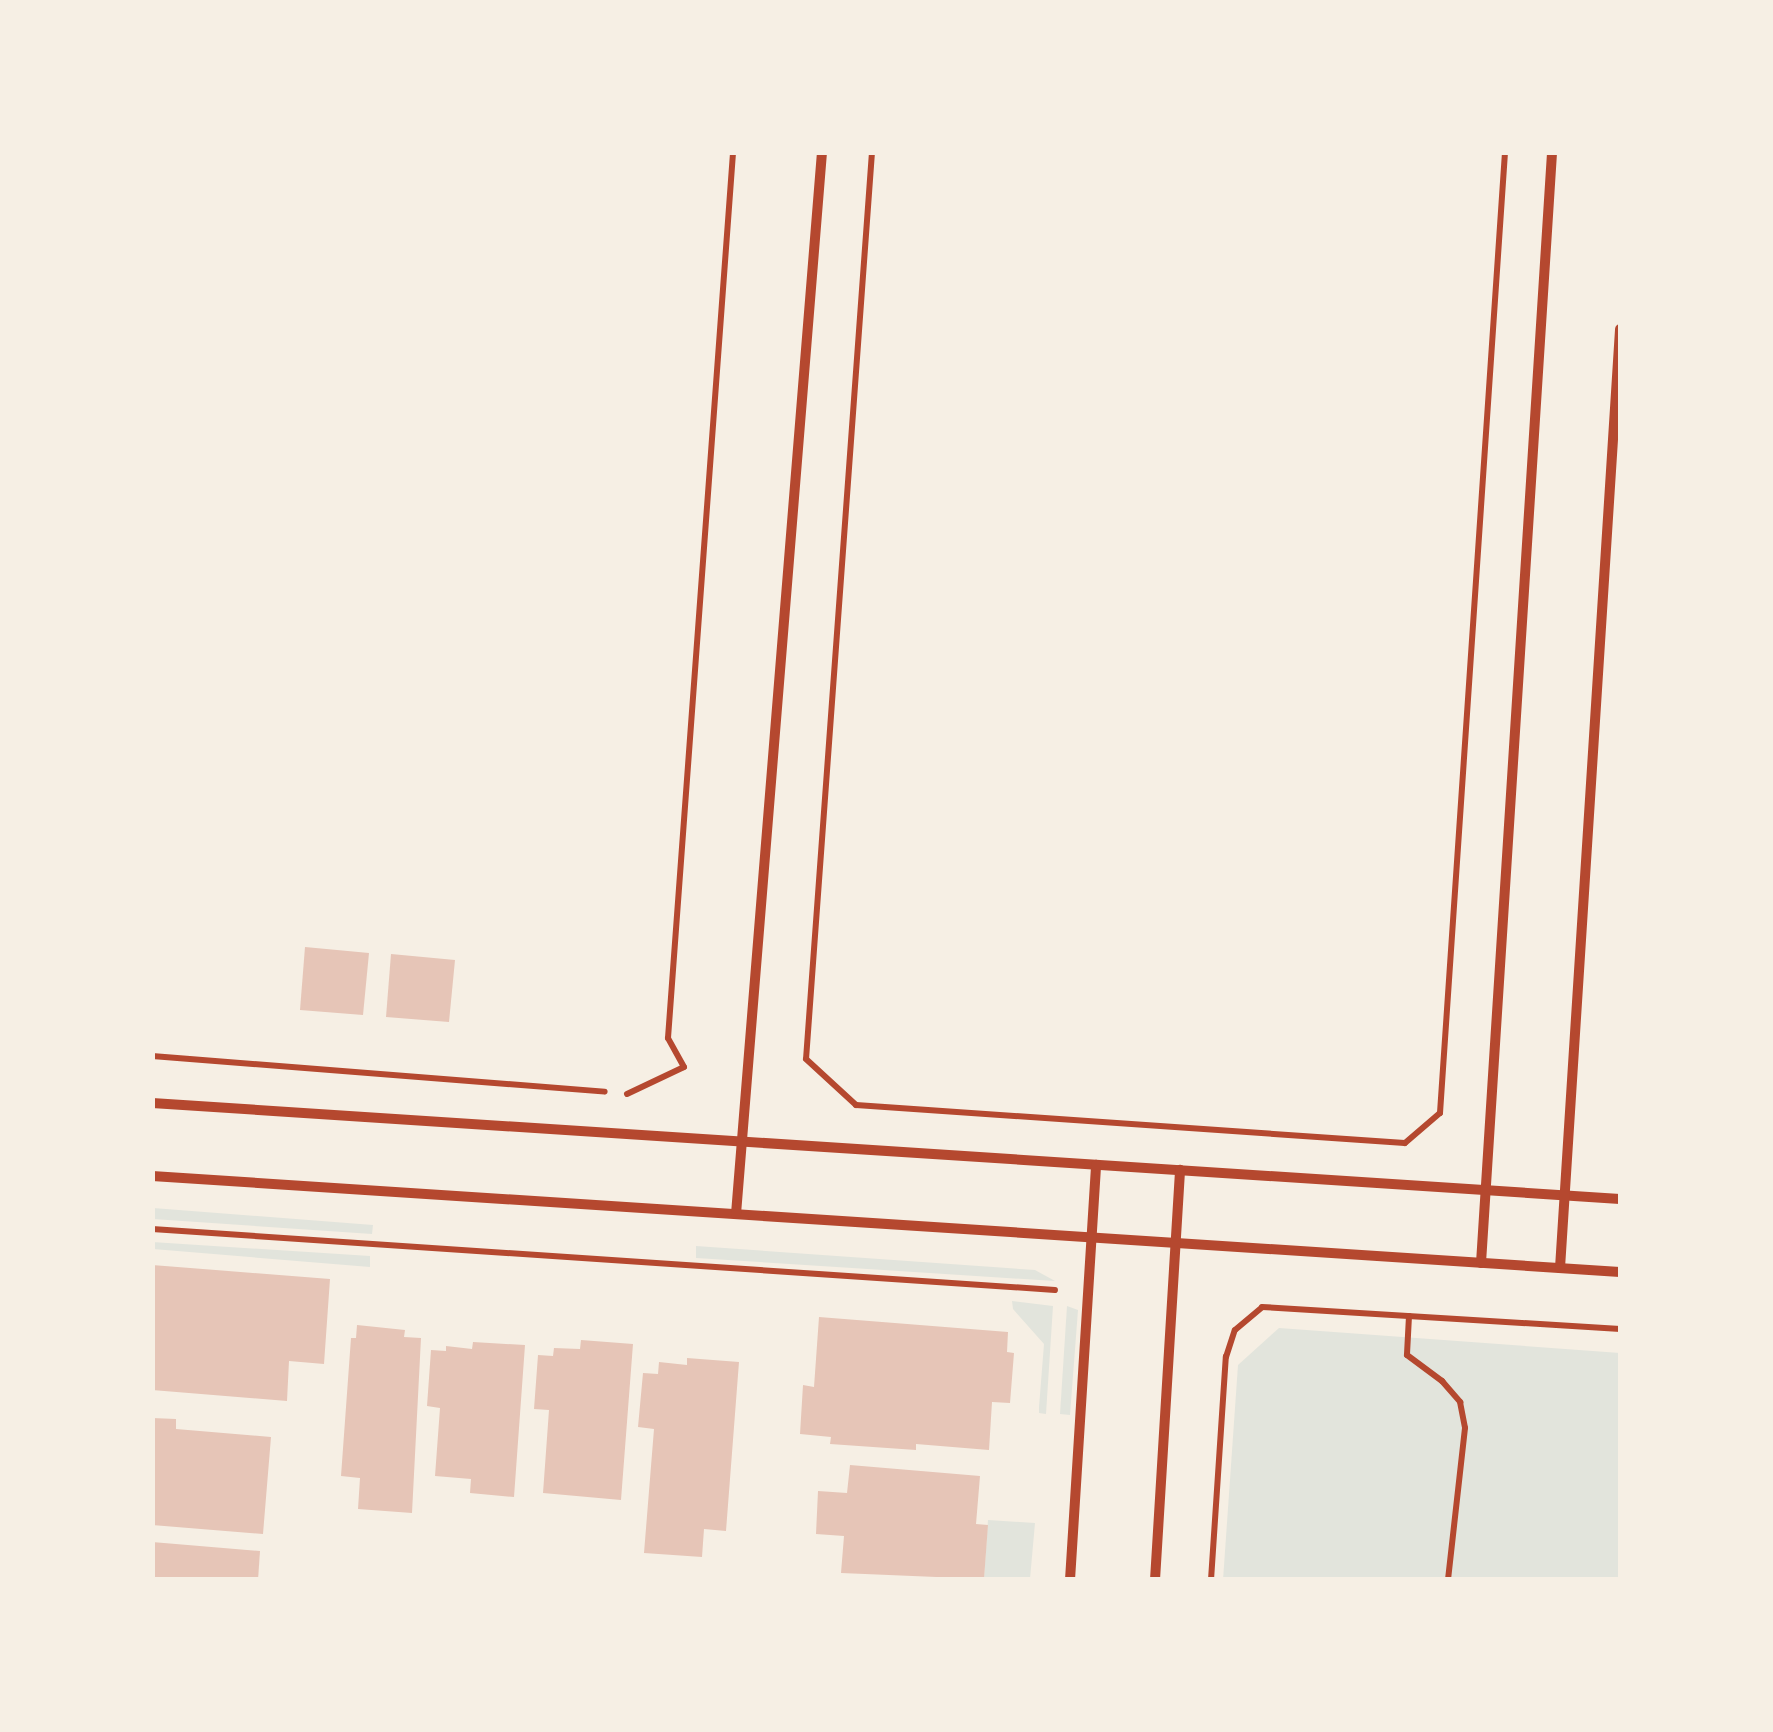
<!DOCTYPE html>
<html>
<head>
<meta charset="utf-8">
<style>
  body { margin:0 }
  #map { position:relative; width:1773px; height:1732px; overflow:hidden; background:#f6efe4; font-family:"Nunito Sans",sans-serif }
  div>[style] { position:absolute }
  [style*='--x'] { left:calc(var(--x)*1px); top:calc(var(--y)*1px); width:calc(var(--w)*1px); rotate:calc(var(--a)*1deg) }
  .green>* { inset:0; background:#e2e4dc }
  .building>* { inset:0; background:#e6c5b7 }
  .path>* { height:6px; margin:-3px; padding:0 3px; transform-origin:3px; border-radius:3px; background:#b5482f }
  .minor>* { height:10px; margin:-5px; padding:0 5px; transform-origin:5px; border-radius:5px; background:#b5482f }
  span { translate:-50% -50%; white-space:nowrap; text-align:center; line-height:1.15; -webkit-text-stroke:8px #f6efe4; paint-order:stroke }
  .frame { position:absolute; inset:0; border:155px solid #f6efe4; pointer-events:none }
</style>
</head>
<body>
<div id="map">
  <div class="green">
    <div style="clip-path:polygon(153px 1208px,373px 1225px,372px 1234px,153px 1219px)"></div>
    <div style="clip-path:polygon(152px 1242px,370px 1256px,370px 1267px,153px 1249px)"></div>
    <div style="clip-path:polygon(696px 1246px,1035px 1270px,1055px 1281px,696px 1258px)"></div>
    <div style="clip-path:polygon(1012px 1301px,1053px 1306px,1046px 1414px,1039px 1413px,1039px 1407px,1044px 1344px,1013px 1309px)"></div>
    <div style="clip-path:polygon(1067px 1306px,1078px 1310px,1070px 1415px,1060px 1414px)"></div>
    <div style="clip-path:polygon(1279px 1328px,1620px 1353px,1620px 1579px,1223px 1580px,1238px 1365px)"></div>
    <div style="clip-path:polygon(988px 1520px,1035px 1523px,1030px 1579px,968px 1580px,984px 1578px)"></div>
  </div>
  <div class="building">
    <div style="clip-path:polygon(305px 947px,369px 953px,363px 1015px,300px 1010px)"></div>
    <div style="clip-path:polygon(391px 954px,455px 960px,449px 1022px,386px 1017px)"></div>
    <div style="clip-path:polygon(152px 1265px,330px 1279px,324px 1364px,289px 1361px,287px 1401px,152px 1390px)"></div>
    <div style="clip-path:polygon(819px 1317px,1008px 1332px,1007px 1352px,1014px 1353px,1010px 1403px,992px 1402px,989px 1450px,916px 1444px,916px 1450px,830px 1444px,831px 1437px,800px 1434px,803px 1385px,814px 1387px)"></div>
    <div style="clip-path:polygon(357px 1325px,405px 1330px,404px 1337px,421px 1338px,412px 1513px,358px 1509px,360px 1478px,341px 1476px,351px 1338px,356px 1338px)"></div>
    <div style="clip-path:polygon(581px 1340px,633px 1344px,621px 1500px,543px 1493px,549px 1410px,534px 1409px,538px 1355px,553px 1356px,554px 1348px,580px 1349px)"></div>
    <div style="clip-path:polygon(473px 1342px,525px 1345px,514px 1497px,470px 1493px,471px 1479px,435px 1476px,440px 1408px,427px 1406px,431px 1350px,446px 1351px,446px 1346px,472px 1349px)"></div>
    <div style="clip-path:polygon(687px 1358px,739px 1362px,726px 1531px,704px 1529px,702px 1557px,644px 1553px,654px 1429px,638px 1427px,643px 1373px,658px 1374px,659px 1362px,687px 1365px)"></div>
    <div style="clip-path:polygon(152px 1418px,176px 1419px,176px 1429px,271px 1437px,263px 1534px,152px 1525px)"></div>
    <div style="clip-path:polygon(850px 1465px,980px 1476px,976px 1524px,988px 1525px,984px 1579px,841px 1573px,844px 1536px,816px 1534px,818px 1491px,847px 1493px)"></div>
    <div style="clip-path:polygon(152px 1542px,260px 1551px,258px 1580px,152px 1580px)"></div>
  </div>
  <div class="path">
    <div style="--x:872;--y:152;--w:909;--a:94.16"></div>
    <div style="--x:806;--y:1059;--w:68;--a:42.6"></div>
    <div style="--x:856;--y:1105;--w:550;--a:3.96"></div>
    <div style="--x:1405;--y:1143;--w:46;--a:-40.6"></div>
    <div style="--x:1440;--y:1113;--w:963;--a:-86.13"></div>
    <div style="--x:152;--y:1056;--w:454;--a:4.5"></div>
    <div style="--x:627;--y:1094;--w:63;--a:-25.3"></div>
    <div style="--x:684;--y:1067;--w:33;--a:-119"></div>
    <div style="--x:668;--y:1038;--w:888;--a:-85.8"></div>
    <div style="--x:152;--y:1229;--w:905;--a:3.86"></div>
    <div style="--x:1409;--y:1316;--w:39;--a:93"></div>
    <div style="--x:1407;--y:1355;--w:44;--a:36.6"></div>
    <div style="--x:1442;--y:1381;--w:28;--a:49"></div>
    <div style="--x:1460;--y:1402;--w:26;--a:79"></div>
    <div style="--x:1465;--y:1428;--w:153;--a:96.4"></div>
    <div style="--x:1211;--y:1580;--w:224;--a:-86.2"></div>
    <div style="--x:1226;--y:1357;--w:28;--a:-72"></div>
    <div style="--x:1235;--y:1330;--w:35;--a:-40"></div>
    <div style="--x:1262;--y:1307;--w:359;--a:3.5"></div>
  </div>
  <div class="minor">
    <div style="--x:152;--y:1103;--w:1471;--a:3.74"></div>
    <div style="--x:152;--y:1176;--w:1471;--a:3.74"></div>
    <div style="--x:736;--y:1214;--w:1065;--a:-85.37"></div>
    <div style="--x:1481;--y:1263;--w:1113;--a:-86.34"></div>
    <div style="--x:1560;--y:1268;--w:941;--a:-86.34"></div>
    <div style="--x:1070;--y:1580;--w:416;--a:-86.4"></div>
    <div style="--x:1155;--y:1580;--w:411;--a:-86.5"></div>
  </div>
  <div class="frame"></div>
</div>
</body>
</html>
